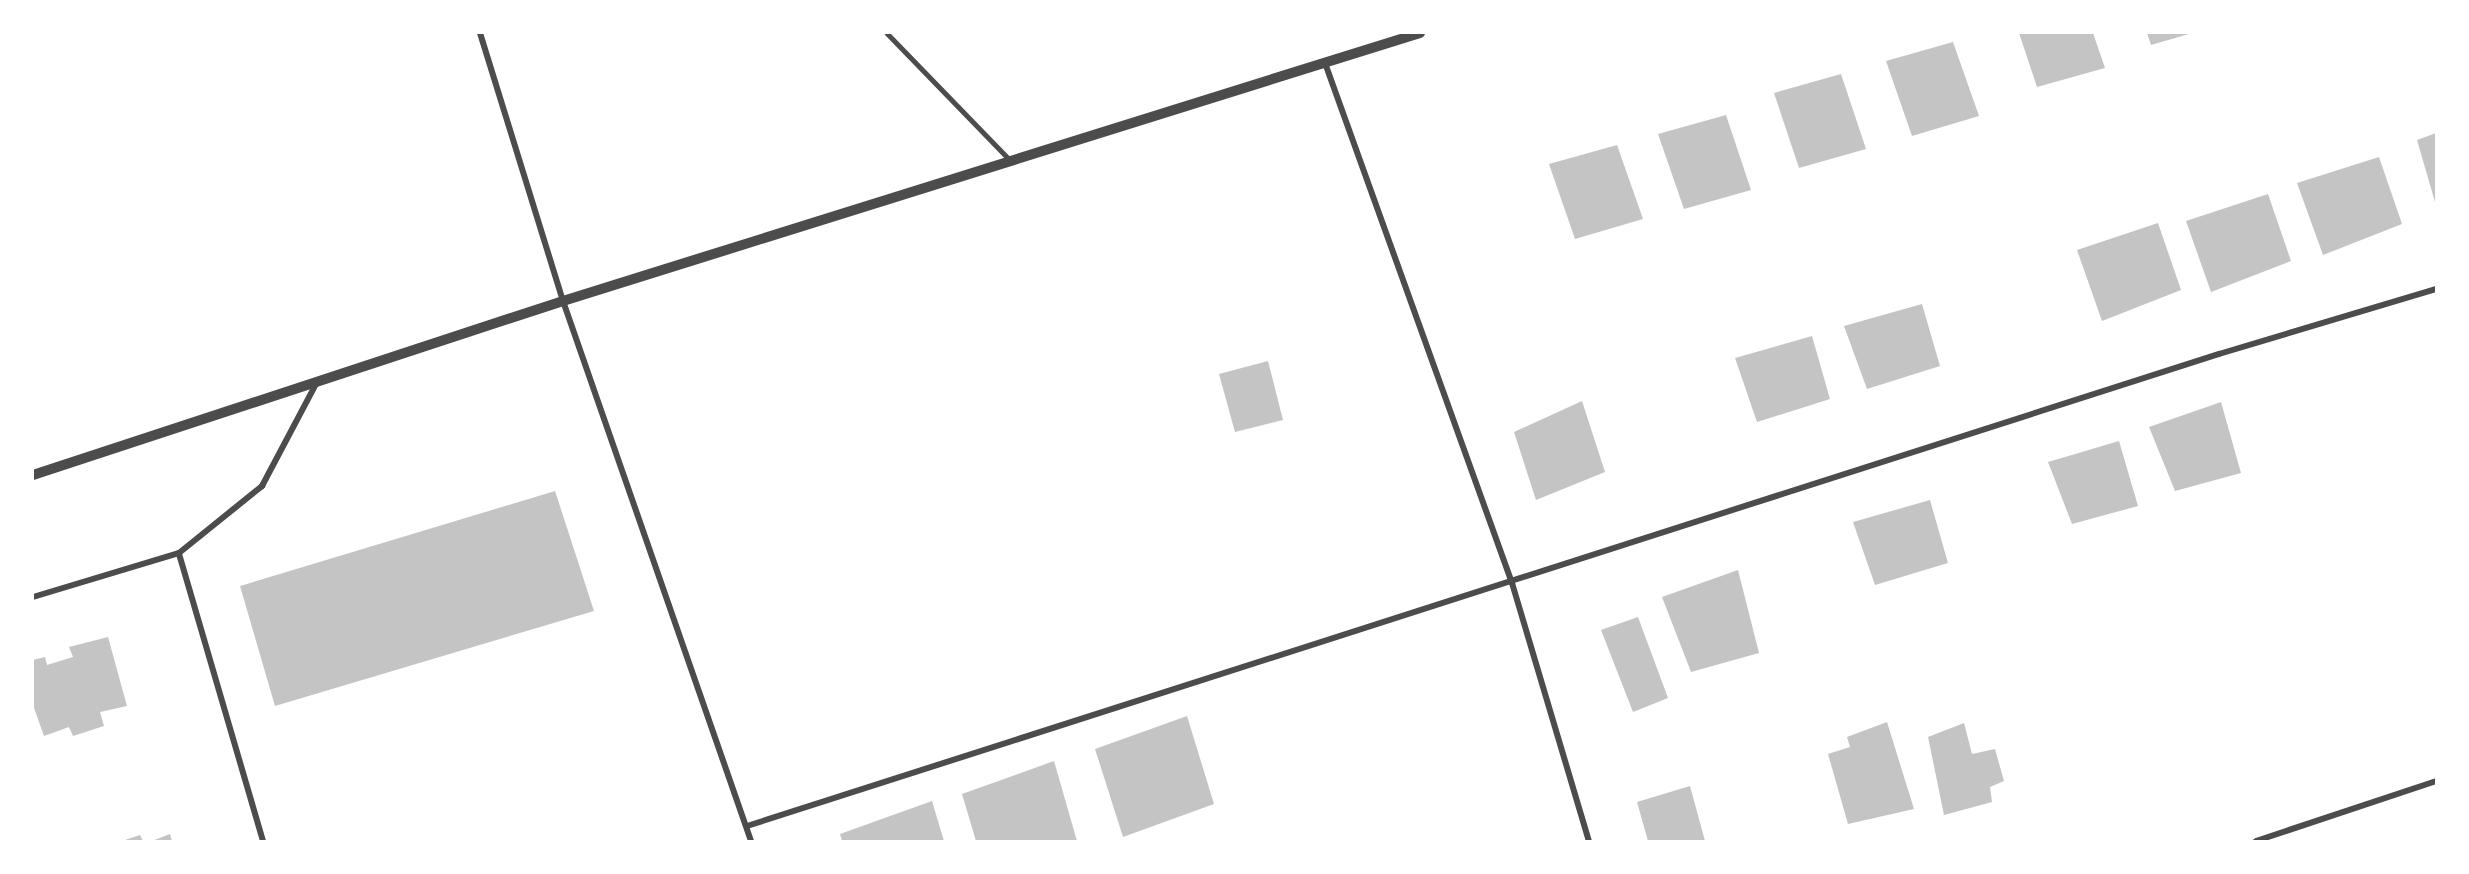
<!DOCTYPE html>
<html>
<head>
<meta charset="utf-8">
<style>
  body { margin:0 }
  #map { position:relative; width:2469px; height:874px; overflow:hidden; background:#fff; font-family:Commissioner,sans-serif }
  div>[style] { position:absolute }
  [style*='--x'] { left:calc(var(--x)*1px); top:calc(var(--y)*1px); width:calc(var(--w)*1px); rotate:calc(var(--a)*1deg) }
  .building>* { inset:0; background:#c4c4c4 }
  .service>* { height:4.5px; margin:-2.25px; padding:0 2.25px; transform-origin:2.25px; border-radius:2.25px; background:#4c4c4c }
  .minor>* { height:6px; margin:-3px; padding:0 3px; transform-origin:3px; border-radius:3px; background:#4c4c4c }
  .tertiary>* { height:10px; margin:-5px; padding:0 5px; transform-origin:5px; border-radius:5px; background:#4c4c4c }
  span { translate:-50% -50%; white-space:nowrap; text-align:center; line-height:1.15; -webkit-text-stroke:6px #fff; paint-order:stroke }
  .frame { position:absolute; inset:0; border:34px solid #fff; pointer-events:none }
</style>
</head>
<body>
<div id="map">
  <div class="building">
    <div style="clip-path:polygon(2019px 33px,2093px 33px,2105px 68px,2037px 87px)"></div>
    <div style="clip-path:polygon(2147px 33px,2189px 33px,2189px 34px,2151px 45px)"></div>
    <div style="clip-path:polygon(1953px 42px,1979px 116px,1912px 136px,1886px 61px)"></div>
    <div style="clip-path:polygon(1841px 74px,1866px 149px,1799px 168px,1774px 93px)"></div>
    <div style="clip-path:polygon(1726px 115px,1751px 190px,1684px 209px,1658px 134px)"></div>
    <div style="clip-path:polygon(2436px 133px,2436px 202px,2435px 202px,2417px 140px)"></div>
    <div style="clip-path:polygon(1617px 145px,1643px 219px,1575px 239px,1549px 164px)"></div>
    <div style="clip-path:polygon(2379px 157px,2402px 224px,2323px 255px,2297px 183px)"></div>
    <div style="clip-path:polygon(2268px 194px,2291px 261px,2211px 292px,2186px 221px)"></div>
    <div style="clip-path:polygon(2158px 223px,2181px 290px,2102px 321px,2077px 250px)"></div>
    <div style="clip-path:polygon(1922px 304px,1940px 366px,1867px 389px,1844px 326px)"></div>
    <div style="clip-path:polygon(1812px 336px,1830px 399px,1757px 422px,1735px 358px)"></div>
    <div style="clip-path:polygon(1268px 361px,1283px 420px,1235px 432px,1219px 374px)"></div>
    <div style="clip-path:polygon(1582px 401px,1605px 472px,1536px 500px,1514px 432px)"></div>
    <div style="clip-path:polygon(2221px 402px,2241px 473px,2175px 491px,2149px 427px)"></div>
    <div style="clip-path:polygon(2119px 441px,2138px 506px,2072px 524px,2048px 462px)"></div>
    <div style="clip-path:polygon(555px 491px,594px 611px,275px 706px,240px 586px)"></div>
    <div style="clip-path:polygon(1930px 500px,1948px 563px,1875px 585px,1853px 522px)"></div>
    <div style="clip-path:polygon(1738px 570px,1759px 653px,1691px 672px,1662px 597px)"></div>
    <div style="clip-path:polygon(1638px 617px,1668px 698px,1633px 712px,1601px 630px)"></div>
    <div style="clip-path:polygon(108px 637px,127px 706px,100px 712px,104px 726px,73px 736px,69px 727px,44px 736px,33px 705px,33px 660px,45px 657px,47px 665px,73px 657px,69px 647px)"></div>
    <div style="clip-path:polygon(1187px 716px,1214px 804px,1123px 837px,1095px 749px)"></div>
    <div style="clip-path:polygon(1887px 722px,1914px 809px,1848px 824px,1828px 754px,1850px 747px,1847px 737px)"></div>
    <div style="clip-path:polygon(1964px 723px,1972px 754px,1995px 749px,2004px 781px,1990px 787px,1992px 802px,1944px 815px,1928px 737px)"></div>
    <div style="clip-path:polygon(1054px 761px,1077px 841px,976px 841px,962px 794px)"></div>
    <div style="clip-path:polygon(1690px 786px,1705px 841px,1648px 841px,1637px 802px)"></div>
    <div style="clip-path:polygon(932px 801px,944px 841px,842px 841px,840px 834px)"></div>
    <div style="clip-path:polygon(170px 834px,172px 841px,152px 841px)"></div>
    <div style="clip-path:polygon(140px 835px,143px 841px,122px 841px)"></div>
  </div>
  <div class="service">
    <div style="--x:887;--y:33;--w:175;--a:45.9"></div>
  </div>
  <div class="minor">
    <div style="--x:480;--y:33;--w:281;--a:72.8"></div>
    <div style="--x:563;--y:301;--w:572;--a:70.8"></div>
    <div style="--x:1325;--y:63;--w:553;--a:70.22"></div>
    <div style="--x:1512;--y:583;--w:269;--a:73.4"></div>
    <div style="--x:33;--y:597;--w:152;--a:-16.8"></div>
    <div style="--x:747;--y:826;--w:1546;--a:-17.78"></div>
    <div style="--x:2219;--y:354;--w:227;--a:-16.7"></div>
    <div style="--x:263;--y:841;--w:300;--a:-106.3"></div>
    <div style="--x:179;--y:553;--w:107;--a:-38.9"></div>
    <div style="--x:262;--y:486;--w:118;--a:-62.1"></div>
    <div style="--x:2256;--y:841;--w:190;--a:-18.4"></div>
  </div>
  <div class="tertiary">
    <div style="--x:33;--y:475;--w:558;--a:-18.18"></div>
    <div style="--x:563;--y:301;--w:898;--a:-17.37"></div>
  </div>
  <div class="frame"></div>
</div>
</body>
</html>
